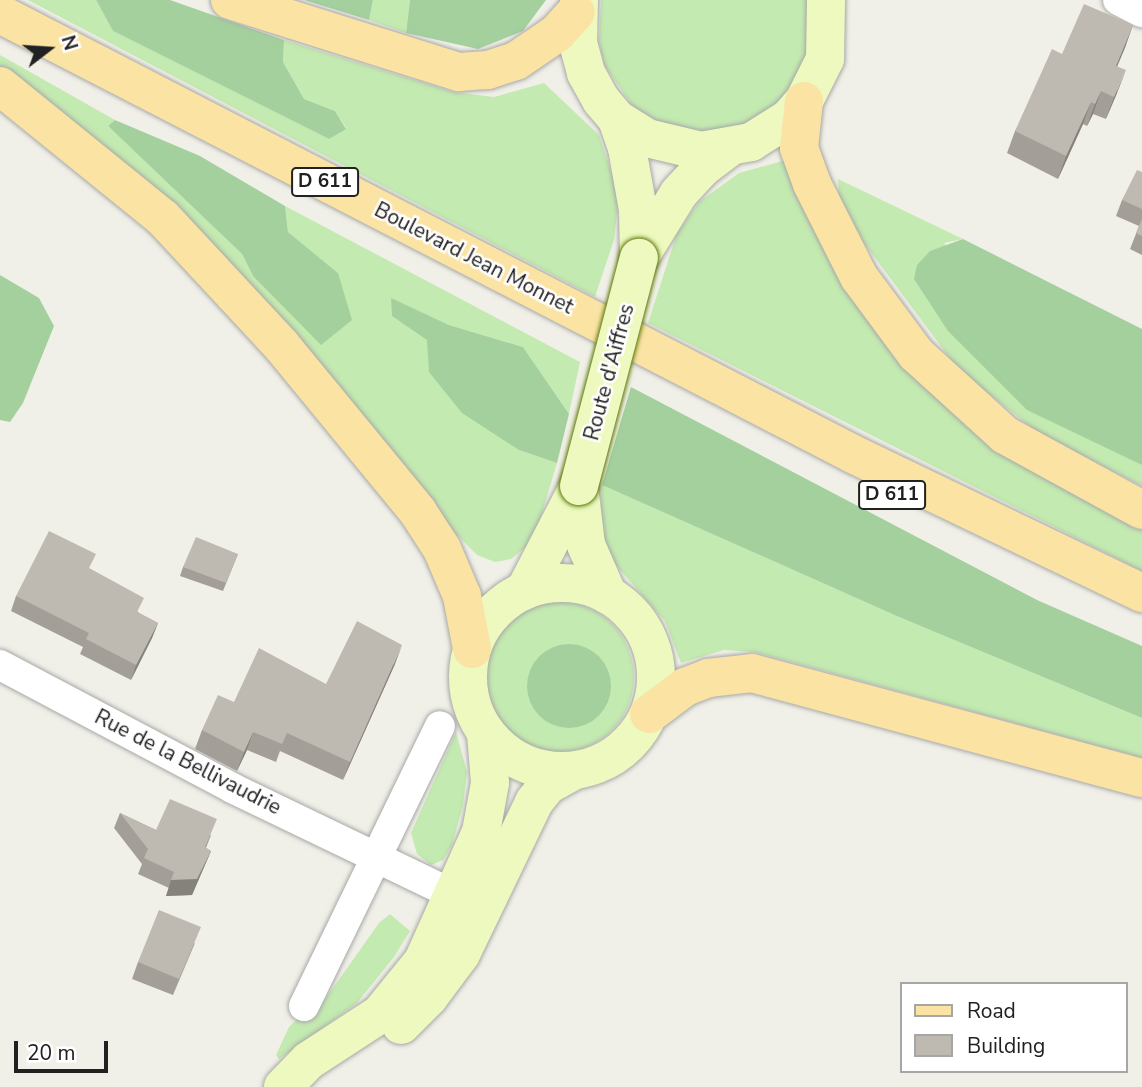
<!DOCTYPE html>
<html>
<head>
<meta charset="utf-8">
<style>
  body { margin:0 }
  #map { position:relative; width:1142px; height:1087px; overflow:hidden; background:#f1f0e8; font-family:"Nunito Sans",sans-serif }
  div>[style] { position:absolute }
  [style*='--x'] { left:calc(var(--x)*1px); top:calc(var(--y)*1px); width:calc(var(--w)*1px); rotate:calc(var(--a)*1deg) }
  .grass>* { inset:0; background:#c3eab0 }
  .round { border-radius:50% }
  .forest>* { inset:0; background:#a4d09e }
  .roads { filter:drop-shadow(0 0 2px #a8a8a8) drop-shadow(0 0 2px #a8a8a8) }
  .minor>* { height:30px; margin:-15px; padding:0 15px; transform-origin:15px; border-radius:15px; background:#fff }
  .secondary>* { height:38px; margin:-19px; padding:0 19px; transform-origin:19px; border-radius:19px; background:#edf9bf }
  .secondary>.ring { margin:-19px; padding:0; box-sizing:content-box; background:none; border:38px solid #edf9bf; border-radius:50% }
  .primary>* { height:38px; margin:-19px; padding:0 19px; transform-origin:19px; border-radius:19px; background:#fbe3a4 }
  .bridges { filter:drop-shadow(0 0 2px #5b7a07) drop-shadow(0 0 2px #5b7a07) }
  .secondary-bridge>* { height:38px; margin:-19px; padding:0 19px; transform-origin:19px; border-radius:19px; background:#edf9bf }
  .wall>* { inset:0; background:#a39f98 }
  .shaded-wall>* { inset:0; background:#85827c }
  .building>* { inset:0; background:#beb9b1 }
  span { translate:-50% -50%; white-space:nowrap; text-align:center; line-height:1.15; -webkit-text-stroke:5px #fff; paint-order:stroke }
  .shield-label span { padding:2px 5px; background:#fff; border:2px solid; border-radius:5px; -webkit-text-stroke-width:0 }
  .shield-label { font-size:19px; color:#212121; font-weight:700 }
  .street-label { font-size:21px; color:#212121 }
  .legend { position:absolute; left:900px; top:982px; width:228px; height:91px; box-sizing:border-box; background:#fff; border:2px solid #a6a6a6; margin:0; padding:9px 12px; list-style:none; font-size:21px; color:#212121 }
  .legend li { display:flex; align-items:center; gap:14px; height:35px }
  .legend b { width:35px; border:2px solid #a6a6a6 }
  .north { position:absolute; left:14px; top:14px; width:70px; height:70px; -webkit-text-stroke:5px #fff; paint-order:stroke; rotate:73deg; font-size:19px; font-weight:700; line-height:28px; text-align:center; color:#212121 }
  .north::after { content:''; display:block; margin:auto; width:24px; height:32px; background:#212121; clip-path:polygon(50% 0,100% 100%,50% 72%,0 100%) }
  .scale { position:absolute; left:14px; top:1041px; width:94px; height:32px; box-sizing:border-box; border:4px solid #212121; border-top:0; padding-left:9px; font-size:21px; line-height:24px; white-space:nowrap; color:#212121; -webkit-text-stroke:5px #fff; paint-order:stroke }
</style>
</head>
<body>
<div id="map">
  <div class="grass">
    <div style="clip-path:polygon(28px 0,96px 0,113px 31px,329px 139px,346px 128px,335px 111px,304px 99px,283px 62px,284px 40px,453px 92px,494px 97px,544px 83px,599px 135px,619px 196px,614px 240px,595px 297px)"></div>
    <div style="clip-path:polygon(373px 0,410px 0,406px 33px,369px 20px)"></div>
    <div style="clip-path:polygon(601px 0,808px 0,811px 29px,804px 65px,782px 100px,743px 126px,696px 133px,651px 119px,632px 105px,605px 66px,599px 44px)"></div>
    <div style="clip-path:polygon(0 55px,115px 120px,108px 126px,242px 254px,253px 276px,338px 273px,288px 232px,285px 206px,580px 362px,569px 414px,523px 347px,449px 325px,392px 299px,392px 316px,428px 339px,429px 372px,519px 450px,557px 463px,539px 523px,526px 547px,511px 559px,495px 562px,477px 555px,0 71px)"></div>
    <div style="clip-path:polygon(786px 160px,874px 321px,1142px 521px,1142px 571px,648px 323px,677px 233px,699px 202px,739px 173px)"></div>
    <div style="clip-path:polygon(838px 179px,963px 239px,944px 243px,1142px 465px,1142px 486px,1037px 432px,958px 369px,861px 239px,839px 198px)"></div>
    <div style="clip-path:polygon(602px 485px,899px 617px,1142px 718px,1142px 758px,755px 652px,724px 650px,681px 663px,665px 621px,615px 564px,606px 544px,600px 524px)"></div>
    <div class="round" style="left:484px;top:602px;width:150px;height:150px"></div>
    <div style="clip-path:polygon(456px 732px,467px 772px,463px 806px,452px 845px,443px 860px,431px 865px,417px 854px,411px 833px)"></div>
    <div style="clip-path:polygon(390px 914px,410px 931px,394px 957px,357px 1003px,279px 1059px,276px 1055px,289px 1027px,306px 1010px,323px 1002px,379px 923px)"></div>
  </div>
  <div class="forest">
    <div style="clip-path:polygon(96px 0,170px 0,284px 40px,283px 62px,304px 99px,335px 111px,346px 129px,329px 139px,113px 31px)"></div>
    <div style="clip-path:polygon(304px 0,373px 0,369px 20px)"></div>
    <div style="clip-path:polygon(410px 0,546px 0,523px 31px,478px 49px,406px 33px)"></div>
    <div style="clip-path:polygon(115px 120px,200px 156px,285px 206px,288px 232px,338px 273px,352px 320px,321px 345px,253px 276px,242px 254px,108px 126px)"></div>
    <div style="clip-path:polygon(963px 239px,1142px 329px,1142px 465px,1027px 410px,948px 331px,914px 279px,917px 265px,930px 251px)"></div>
    <div style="clip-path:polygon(0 275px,39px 298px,54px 326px,23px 403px,10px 422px,0 420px)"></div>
    <div style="clip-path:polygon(391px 298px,449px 325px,523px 347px,569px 414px,557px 463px,519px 450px,462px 413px,429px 372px,427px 340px,392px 316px)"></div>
    <div style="clip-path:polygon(631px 387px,1037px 600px,1142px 646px,1142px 718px,899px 617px,602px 485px)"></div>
    <div class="round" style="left:527px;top:644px;width:84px;height:84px"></div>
  </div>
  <div class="roads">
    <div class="minor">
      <div style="--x:1118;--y:0;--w:27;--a:27"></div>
      <div style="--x:0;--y:665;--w:263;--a:27.9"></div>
      <div style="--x:232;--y:788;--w:249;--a:25.7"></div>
      <div style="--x:304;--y:1006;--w:311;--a:-64.1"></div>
    </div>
    <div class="secondary">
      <div style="--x:579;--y:0;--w:43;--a:91.3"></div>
      <div style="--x:578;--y:43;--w:31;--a:75"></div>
      <div style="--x:586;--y:73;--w:31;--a:61"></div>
      <div style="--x:601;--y:100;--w:25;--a:50"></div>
      <div style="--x:617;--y:119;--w:36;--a:32"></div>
      <div style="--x:647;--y:138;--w:56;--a:13.5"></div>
      <div style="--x:701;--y:151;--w:51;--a:-10.2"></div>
      <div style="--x:751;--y:142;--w:45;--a:-32.3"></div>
      <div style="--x:789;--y:118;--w:23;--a:-49"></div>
      <div style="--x:804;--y:101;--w:47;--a:-63.4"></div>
      <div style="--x:825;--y:59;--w:59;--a:-89"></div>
      <div style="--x:617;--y:119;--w:31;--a:71"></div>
      <div style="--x:627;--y:148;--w:63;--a:79.9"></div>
      <div style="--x:638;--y:210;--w:48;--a:88.8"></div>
      <div style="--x:639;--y:258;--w:76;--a:-58.4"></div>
      <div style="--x:679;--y:193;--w:34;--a:-47"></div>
      <div style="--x:702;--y:168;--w:34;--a:-37"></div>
      <div style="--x:579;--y:486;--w:59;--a:83.2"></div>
      <div style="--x:586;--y:545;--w:55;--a:66.3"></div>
      <div class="ring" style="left:468px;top:583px;width:150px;height:150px"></div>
      <div style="--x:525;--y:590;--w:117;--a:-62.6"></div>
      <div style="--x:401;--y:1025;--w:40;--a:-45"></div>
      <div style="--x:429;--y:997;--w:54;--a:-53.3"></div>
      <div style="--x:461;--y:954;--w:169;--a:-64.3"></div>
      <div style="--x:534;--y:802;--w:22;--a:-51"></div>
      <div style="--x:548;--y:785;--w:29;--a:-29"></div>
      <div style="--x:283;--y:1087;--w:36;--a:-46"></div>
      <div style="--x:308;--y:1061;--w:86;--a:-33.1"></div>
      <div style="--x:380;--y:1014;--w:68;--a:-50.9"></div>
      <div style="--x:423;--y:961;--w:141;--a:-65.8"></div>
      <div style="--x:481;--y:832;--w:50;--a:-79.6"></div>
      <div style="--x:490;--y:783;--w:50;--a:-94.6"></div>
    </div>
    <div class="primary">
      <div style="--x:230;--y:0;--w:240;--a:17.5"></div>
      <div style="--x:459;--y:72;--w:29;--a:-4"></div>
      <div style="--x:488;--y:70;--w:29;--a:-18"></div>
      <div style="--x:516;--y:61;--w:50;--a:-34.3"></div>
      <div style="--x:557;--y:33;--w:28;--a:-48"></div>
      <div style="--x:0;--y:14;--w:960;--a:27.29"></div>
      <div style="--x:853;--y:454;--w:321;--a:25.7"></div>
      <div style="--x:0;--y:86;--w:210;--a:39"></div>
      <div style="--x:163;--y:218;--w:173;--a:47.1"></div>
      <div style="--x:281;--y:345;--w:216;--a:50.6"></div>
      <div style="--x:418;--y:512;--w:44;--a:57"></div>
      <div style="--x:442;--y:549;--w:51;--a:66.9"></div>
      <div style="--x:462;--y:596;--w:54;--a:79.3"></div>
      <div style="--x:804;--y:101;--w:47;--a:96.1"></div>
      <div style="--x:799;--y:148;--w:38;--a:70"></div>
      <div style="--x:812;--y:184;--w:104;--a:63.2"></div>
      <div style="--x:859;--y:277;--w:96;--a:53.5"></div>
      <div style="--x:916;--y:354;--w:120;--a:42.3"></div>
      <div style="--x:1005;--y:435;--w:156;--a:28.7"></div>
      <div style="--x:649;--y:714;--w:45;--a:-36.9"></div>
      <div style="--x:685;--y:687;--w:25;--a:-21"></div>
      <div style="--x:708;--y:678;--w:44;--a:-6.5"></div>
      <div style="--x:752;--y:673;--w:404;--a:15.1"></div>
    </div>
  </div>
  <div class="bridges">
    <div class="secondary-bridge">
      <div style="--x:579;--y:486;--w:236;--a:-75.3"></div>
    </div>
  </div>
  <div class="wall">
    <div style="clip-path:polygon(1133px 25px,1117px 66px,1117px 93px,1106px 119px,1093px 114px,1087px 126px,1083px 124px,1058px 179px,1007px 153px,1015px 131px,1062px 54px)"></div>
    <div style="clip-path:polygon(1142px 172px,1142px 255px,1130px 249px,1139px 226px,1116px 216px,1122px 200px)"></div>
    <div style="clip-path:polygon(238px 554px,223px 591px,180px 576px,183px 567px)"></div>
    <div style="clip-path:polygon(91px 569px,139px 613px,158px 623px,152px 638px,131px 680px,80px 654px,83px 647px,11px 611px,16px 596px)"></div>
    <div style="clip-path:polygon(395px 664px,343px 780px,280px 751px,276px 762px,247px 750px,237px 771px,195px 749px,202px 730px,234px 702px,326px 684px)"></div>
    <div style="clip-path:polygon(120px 813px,156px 830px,211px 835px,206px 848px,211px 851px,192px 895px,166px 896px,169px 888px,138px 874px,142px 864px,114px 828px)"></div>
    <div style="clip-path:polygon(195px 943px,173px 995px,132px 979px,138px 962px)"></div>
  </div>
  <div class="shaded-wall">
    <div style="clip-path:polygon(1133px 25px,1125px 48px,1108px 88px,1116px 66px)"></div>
    <div style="clip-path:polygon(1126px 70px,1117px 93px,1106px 119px,1114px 97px)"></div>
    <div style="clip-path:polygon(1101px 91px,1093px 114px,1087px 126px,1095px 104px)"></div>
    <div style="clip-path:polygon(1091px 102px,1083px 124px,1058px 179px,1066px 156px)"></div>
    <div style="clip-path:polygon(158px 623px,152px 638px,131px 680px,136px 665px)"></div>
    <div style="clip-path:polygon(402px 645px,395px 664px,343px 780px,350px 762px)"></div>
    <div style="clip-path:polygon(253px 732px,247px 750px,237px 771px,244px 752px)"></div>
    <div style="clip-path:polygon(211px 851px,192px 895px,166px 896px,171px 880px)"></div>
  </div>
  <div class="building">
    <div style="clip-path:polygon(1084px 4px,1133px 25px,1116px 66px,1126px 70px,1114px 97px,1101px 91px,1095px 104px,1091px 102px,1066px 156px,1015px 131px,1052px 49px,1062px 54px)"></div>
    <div style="clip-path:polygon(1137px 170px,1142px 172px,1142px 209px,1122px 200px)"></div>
    <div style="clip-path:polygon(1142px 219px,1142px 236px,1136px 233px)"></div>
    <div style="clip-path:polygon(49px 531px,96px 554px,89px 568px,144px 598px,137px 612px,158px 623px,136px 665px,86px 639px,89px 633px,16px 596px)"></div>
    <div style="clip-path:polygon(196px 537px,238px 554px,226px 583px,183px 567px)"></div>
    <div style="clip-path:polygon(357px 621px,402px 645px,350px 762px,287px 733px,282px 744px,253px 732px,244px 752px,202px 730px,218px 695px,234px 702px,259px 648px,326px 684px)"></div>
    <div style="clip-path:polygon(170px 799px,217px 819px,205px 847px,211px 851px,197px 879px,171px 880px,174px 872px,144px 858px,148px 849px,120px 813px,156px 830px)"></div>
    <div style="clip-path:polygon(159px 910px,201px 927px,179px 979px,138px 962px)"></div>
  </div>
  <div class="shield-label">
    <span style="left:325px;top:182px">D 611</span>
    <span style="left:892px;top:495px">D 611</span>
  </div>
  <div class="street-label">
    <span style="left:474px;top:258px;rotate:27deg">Boulevard Jean Monnet</span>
    <span style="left:609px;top:372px;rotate:-75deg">Route d'Aiffres</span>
    <span style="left:188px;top:762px;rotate:27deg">Rue de la Bellivaudrie</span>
  </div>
  <ul class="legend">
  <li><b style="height:9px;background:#fbe3a4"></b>Road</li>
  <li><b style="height:19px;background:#beb9b1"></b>Building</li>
  </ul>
  <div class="north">N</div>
  <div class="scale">20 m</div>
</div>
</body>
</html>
